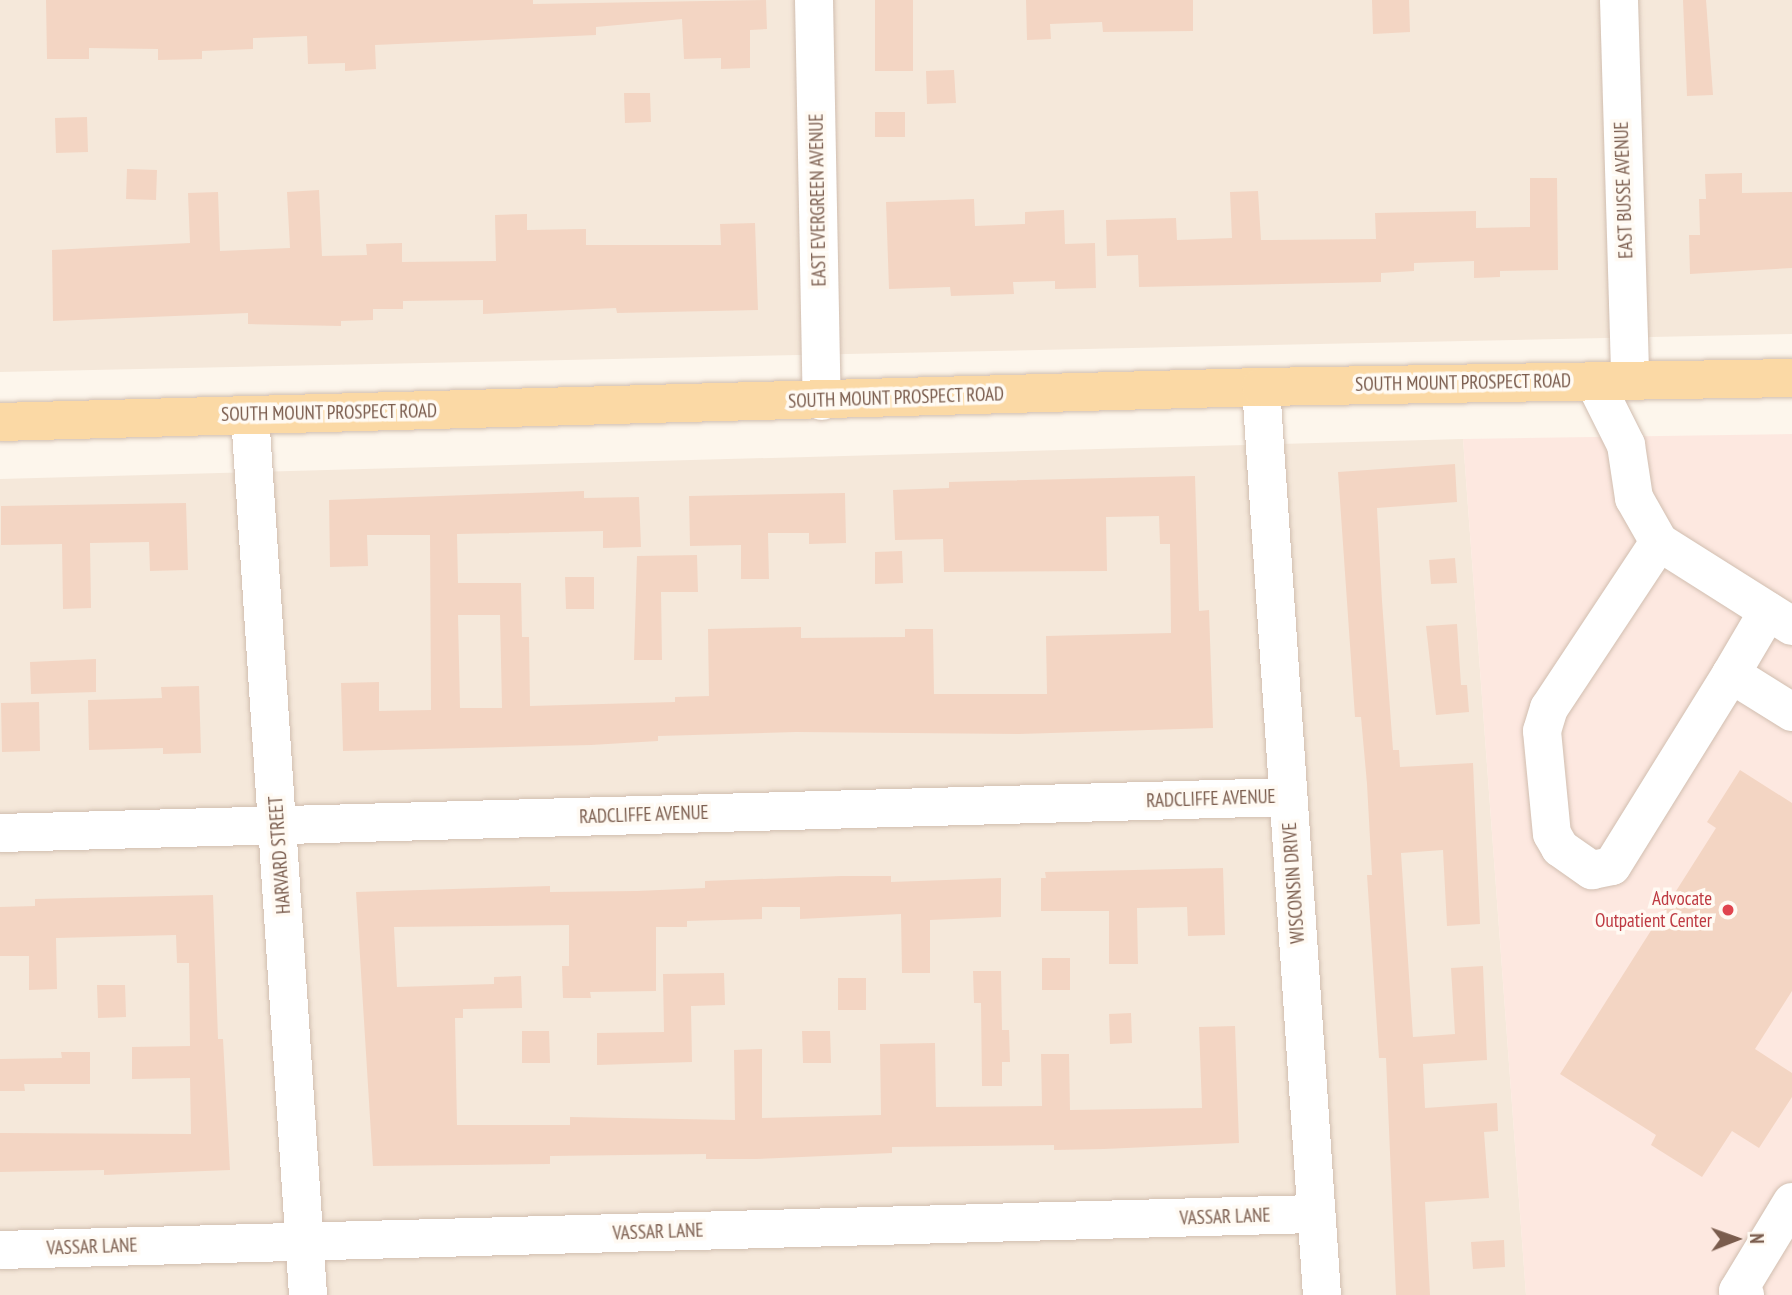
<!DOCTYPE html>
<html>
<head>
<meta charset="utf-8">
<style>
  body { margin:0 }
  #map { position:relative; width:1792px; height:1295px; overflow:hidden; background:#fdf6ec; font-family:"PT Sans Narrow",sans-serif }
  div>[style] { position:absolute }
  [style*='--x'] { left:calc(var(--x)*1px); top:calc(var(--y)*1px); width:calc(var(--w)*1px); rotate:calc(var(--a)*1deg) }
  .residential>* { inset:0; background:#f5e8da }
  .commercial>* { inset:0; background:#fde8e0 }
  .building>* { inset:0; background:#f3d5c3 }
  .roads { filter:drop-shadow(0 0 2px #d1beb0) drop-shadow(0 0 2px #d1beb0) }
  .minor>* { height:38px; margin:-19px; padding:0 19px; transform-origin:19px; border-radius:19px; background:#fff }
  .major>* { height:38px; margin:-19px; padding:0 19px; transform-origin:19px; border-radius:19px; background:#fbd9a5 }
  .dots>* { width:19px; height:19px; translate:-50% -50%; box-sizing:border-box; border:4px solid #fffaf3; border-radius:50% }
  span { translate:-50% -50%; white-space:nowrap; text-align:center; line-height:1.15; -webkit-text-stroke:7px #fffaf3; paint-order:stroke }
  .street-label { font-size:19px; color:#7a5c4d }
  .health-label { font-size:19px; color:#be3a42 }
  .right { translate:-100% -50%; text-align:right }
  .north { position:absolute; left:1701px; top:1204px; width:70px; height:70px; -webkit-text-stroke:5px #fffaf3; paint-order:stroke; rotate:89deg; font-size:19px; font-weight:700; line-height:28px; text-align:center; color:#7a5c4d }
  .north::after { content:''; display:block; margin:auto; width:24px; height:32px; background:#7a5c4d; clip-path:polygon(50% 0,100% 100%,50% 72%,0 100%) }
</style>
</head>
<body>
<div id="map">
  <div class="residential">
    <div style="clip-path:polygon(0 0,1792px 0,1792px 334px,0 372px)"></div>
    <div style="clip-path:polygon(1463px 439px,1526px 1295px,0 1295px,0 479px)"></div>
  </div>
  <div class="commercial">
    <div style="clip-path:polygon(1792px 434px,1792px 1295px,1526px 1295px,1463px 439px)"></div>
  </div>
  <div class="building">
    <div style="clip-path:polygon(46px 0,533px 0,533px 4px,766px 0,767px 29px,750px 30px,750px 68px,721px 69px,721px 58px,684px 59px,682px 19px,596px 27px,596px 35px,375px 45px,376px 69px,345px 71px,345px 63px,308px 64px,307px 36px,253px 38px,253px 49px,202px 51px,202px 59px,158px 60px,158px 49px,89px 48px,89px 59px,47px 59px)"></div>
    <div style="clip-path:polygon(875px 0,913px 0,913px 71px,875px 71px)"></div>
    <div style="clip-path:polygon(1026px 0,1193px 0,1193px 31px,1103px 32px,1102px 22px,1050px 24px,1051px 39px,1027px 40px)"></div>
    <div style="clip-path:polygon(1372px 0,1409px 0,1410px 32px,1373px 34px)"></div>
    <div style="clip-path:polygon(1683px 0,1706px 0,1713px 95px,1687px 96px)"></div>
    <div style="clip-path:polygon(954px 70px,956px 103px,927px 104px,926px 71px)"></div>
    <div style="clip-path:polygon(624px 93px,650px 93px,651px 122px,625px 123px)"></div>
    <div style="clip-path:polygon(875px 112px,905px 112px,905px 137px,875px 137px)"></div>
    <div style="clip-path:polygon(87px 117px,88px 152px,56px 153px,55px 118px)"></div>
    <div style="clip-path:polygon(127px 169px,157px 170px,156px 200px,126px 199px)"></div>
    <div style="clip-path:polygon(1742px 173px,1742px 193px,1792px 192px,1792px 268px,1690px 274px,1689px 235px,1700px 235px,1699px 199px,1706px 199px,1705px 174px)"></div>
    <div style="clip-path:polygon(1530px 178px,1557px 178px,1558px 270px,1500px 271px,1500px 277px,1474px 278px,1474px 261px,1414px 263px,1414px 271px,1381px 273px,1381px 282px,1139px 287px,1138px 255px,1107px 256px,1106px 220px,1176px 218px,1177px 240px,1232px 238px,1230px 192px,1258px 191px,1261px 240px,1376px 239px,1375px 213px,1476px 211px,1476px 228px,1530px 227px)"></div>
    <div style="clip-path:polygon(319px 190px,322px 256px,367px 255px,366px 244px,402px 243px,402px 262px,496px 261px,495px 215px,527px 214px,527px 230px,586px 229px,586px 245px,721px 245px,720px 224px,755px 223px,758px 310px,617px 313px,616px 308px,483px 314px,483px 300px,403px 301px,403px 309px,373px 309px,373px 320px,341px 321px,341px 326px,248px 324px,248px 313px,53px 321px,52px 250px,190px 243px,188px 193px,218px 192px,220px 251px,290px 248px,287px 192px)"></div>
    <div style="clip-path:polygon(974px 199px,975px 226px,1025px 224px,1025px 212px,1064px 210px,1065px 244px,1095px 243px,1096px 288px,1055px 289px,1055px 281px,1013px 282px,1014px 294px,951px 296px,950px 287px,889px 289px,886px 202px)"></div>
    <div style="clip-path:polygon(1455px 464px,1457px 502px,1377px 508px,1382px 601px,1393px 750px,1399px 750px,1400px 767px,1473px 763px,1480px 924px,1447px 926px,1443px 850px,1401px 853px,1413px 1037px,1455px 1034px,1451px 968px,1483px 966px,1487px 1060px,1423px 1064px,1425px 1108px,1497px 1103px,1498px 1131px,1484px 1132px,1489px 1198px,1425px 1202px,1430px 1295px,1396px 1295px,1386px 1058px,1379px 1058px,1367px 875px,1372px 875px,1367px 784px,1361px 717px,1355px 717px,1338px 472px)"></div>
    <div style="clip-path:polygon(evenodd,1195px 476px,1199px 611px,1209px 610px,1213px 728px,1019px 734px,796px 732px,658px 736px,658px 741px,591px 745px,343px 751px,341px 683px,379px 682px,379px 711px,431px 710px,430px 535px,367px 535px,368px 566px,330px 567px,329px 500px,584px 491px,584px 498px,639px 497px,641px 547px,603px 548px,603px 531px,457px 534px,458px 583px,521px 583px,522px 637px,529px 637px,530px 706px,675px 702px,675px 697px,709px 696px,708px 629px,801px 627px,801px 638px,905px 637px,905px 629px,933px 629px,934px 694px,1047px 694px,1046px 636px,1171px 633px,1170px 544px,1160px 544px,1159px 516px,1106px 517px,1107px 571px,944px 572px,943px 539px,895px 540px,893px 490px,949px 488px,949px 482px,1195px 476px,458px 615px,500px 615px,502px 708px,460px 708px,458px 615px)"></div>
    <div style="clip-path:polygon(845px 493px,846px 543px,809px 544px,809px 533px,768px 533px,769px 579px,741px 579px,741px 545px,690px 546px,689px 496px)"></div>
    <div style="clip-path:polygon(186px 503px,188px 570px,150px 571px,149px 542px,90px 543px,91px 608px,63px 609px,62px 544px,1px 545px,1px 506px)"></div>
    <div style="clip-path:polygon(902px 551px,903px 583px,875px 584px,875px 552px)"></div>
    <div style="clip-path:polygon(697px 555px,698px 592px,661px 592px,662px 660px,634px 660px,637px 556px)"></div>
    <div style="clip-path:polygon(1455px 558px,1457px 583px,1431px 584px,1429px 560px)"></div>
    <div style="clip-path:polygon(565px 577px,594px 577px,594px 609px,566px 609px)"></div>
    <div style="clip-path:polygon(1457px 624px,1461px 685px,1467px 685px,1469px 712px,1436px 715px,1426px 626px)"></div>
    <div style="clip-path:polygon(96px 659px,96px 692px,31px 694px,30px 662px)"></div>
    <div style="clip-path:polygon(199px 686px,201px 753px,163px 754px,163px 748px,89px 750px,88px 700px,162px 698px,161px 687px)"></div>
    <div style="clip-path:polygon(39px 702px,40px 751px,2px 752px,1px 703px)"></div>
    <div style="clip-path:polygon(1740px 770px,1792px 803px,1792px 991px,1755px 1049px,1792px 1073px,1792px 1097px,1759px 1148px,1732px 1131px,1702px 1177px,1651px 1145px,1656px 1135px,1560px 1074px,1716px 828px,1707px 822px)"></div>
    <div style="clip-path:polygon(1223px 868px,1225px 935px,1188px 936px,1187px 907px,1137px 908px,1138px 964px,1109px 964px,1109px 911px,1041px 911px,1041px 878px,1046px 878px,1045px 872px)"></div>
    <div style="clip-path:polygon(841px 876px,891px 876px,891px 882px,1001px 878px,1001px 917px,930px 920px,930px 973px,902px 973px,901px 914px,800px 919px,800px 907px,762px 907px,762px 919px,687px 921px,687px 927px,656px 927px,656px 991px,590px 992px,591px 998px,563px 998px,562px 966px,569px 966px,569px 925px,394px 927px,397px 987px,494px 984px,494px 977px,521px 976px,522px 1008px,463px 1009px,463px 1018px,455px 1018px,457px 1125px,570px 1125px,570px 1117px,735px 1120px,734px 1050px,762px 1049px,762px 1118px,881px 1115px,880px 1044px,935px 1043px,936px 1107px,1042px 1106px,1041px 1054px,1069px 1054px,1070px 1110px,1202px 1108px,1199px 1027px,1235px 1026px,1239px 1143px,1104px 1149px,1054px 1150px,1054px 1145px,892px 1147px,892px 1153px,756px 1159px,706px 1159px,706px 1154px,550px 1156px,550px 1164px,373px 1166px,356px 892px,550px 886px,550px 892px,637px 891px,705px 888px,705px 881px)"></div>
    <div style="clip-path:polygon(213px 895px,218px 1039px,223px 1039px,230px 1170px,104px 1175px,104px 1170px,0 1172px,0 1133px,191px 1134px,190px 1078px,132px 1079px,132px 1047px,190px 1046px,189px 963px,177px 963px,176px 935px,56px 938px,57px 989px,29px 990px,29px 956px,0 956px,0 907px,35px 906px,35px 899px)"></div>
    <div style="clip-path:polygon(1042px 958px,1070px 958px,1070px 990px,1042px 990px)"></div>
    <div style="clip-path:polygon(973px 971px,1001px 971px,1002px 1030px,1009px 1030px,1010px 1062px,1002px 1062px,1002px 1086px,982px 1086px,981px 1003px,974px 1003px)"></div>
    <div style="clip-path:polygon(724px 973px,725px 1005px,691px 1006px,692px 1062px,597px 1065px,597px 1033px,664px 1032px,663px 974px)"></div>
    <div style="clip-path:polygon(838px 978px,866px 978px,866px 1010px,838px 1010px)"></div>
    <div style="clip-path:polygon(97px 985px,125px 985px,126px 1017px,98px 1018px)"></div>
    <div style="clip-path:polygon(1131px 1013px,1132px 1043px,1110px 1044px,1109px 1014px)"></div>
    <div style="clip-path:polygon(522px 1031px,549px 1031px,550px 1063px,522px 1063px)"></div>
    <div style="clip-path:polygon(802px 1031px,830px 1031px,831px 1063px,803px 1063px)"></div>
    <div style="clip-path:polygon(61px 1052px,90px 1052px,90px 1084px,24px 1084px,25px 1091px,0 1091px,0 1059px,62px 1058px)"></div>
    <div style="clip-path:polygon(1504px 1240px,1505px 1267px,1473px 1269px,1471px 1242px)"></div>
  </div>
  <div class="roads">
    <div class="minor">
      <div style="--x:814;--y:0;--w:401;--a:88.9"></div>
      <div style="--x:1619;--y:0;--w:380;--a:88.3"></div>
      <div style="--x:1594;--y:381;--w:72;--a:63.4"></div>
      <div style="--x:1626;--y:445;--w:54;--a:81.4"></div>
      <div style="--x:1634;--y:498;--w:51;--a:60.4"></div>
      <div style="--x:1659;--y:542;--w:157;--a:32.3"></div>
      <div style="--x:1261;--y:387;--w:910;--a:86.16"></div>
      <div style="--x:250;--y:415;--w:882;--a:86.23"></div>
      <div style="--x:1659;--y:542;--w:199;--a:123.5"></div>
      <div style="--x:1549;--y:708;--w:24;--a:107"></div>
      <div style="--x:1542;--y:731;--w:103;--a:84.5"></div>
      <div style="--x:1552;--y:834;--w:16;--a:60"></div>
      <div style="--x:1560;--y:848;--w:39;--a:35"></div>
      <div style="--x:1592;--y:870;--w:20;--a:-11"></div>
      <div style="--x:1612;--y:866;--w:226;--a:-58.2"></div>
      <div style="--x:1731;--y:674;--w:72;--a:31.9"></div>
      <div style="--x:1731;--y:674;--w:73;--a:-59.6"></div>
      <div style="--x:0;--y:833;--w:1289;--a:-1.6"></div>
      <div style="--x:0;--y:1250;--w:1317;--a:-1.57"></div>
      <div style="--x:1745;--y:1295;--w:8;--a:-150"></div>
      <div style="--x:1738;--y:1291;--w:104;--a:-58.8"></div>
    </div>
    <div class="major">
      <div style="--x:0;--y:422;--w:1261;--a:-1.59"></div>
      <div style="--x:1261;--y:387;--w:531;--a:-0.97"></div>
    </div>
  </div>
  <div class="dots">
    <div style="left:1728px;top:910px;background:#e0444e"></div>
  </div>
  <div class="street-label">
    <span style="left:1624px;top:190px;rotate:-92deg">EAST BUSSE AVENUE</span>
    <span style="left:818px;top:200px;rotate:-91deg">EAST EVERGREEN AVENUE</span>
    <span style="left:1463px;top:383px;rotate:-1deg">SOUTH MOUNT PROSPECT ROAD</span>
    <span style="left:896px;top:398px;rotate:-2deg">SOUTH MOUNT PROSPECT ROAD</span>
    <span style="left:329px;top:413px;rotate:-1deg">SOUTH MOUNT PROSPECT ROAD</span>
    <span style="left:1211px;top:799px;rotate:-2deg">RADCLIFFE AVENUE</span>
    <span style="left:644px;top:815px;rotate:-2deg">RADCLIFFE AVENUE</span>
    <span style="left:280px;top:855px;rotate:-94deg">HARVARD STREET</span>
    <span style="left:1294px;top:883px;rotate:-94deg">WISCONSIN DRIVE</span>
    <span style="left:1225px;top:1217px;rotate:-2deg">VASSAR LANE</span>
    <span style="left:658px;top:1232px;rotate:-2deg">VASSAR LANE</span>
    <span style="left:92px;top:1247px;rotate:-2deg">VASSAR LANE</span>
  </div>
  <div class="health-label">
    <span class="right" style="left:1712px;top:910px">Advocate<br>Outpatient Center</span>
  </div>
  <div class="north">N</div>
</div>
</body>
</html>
